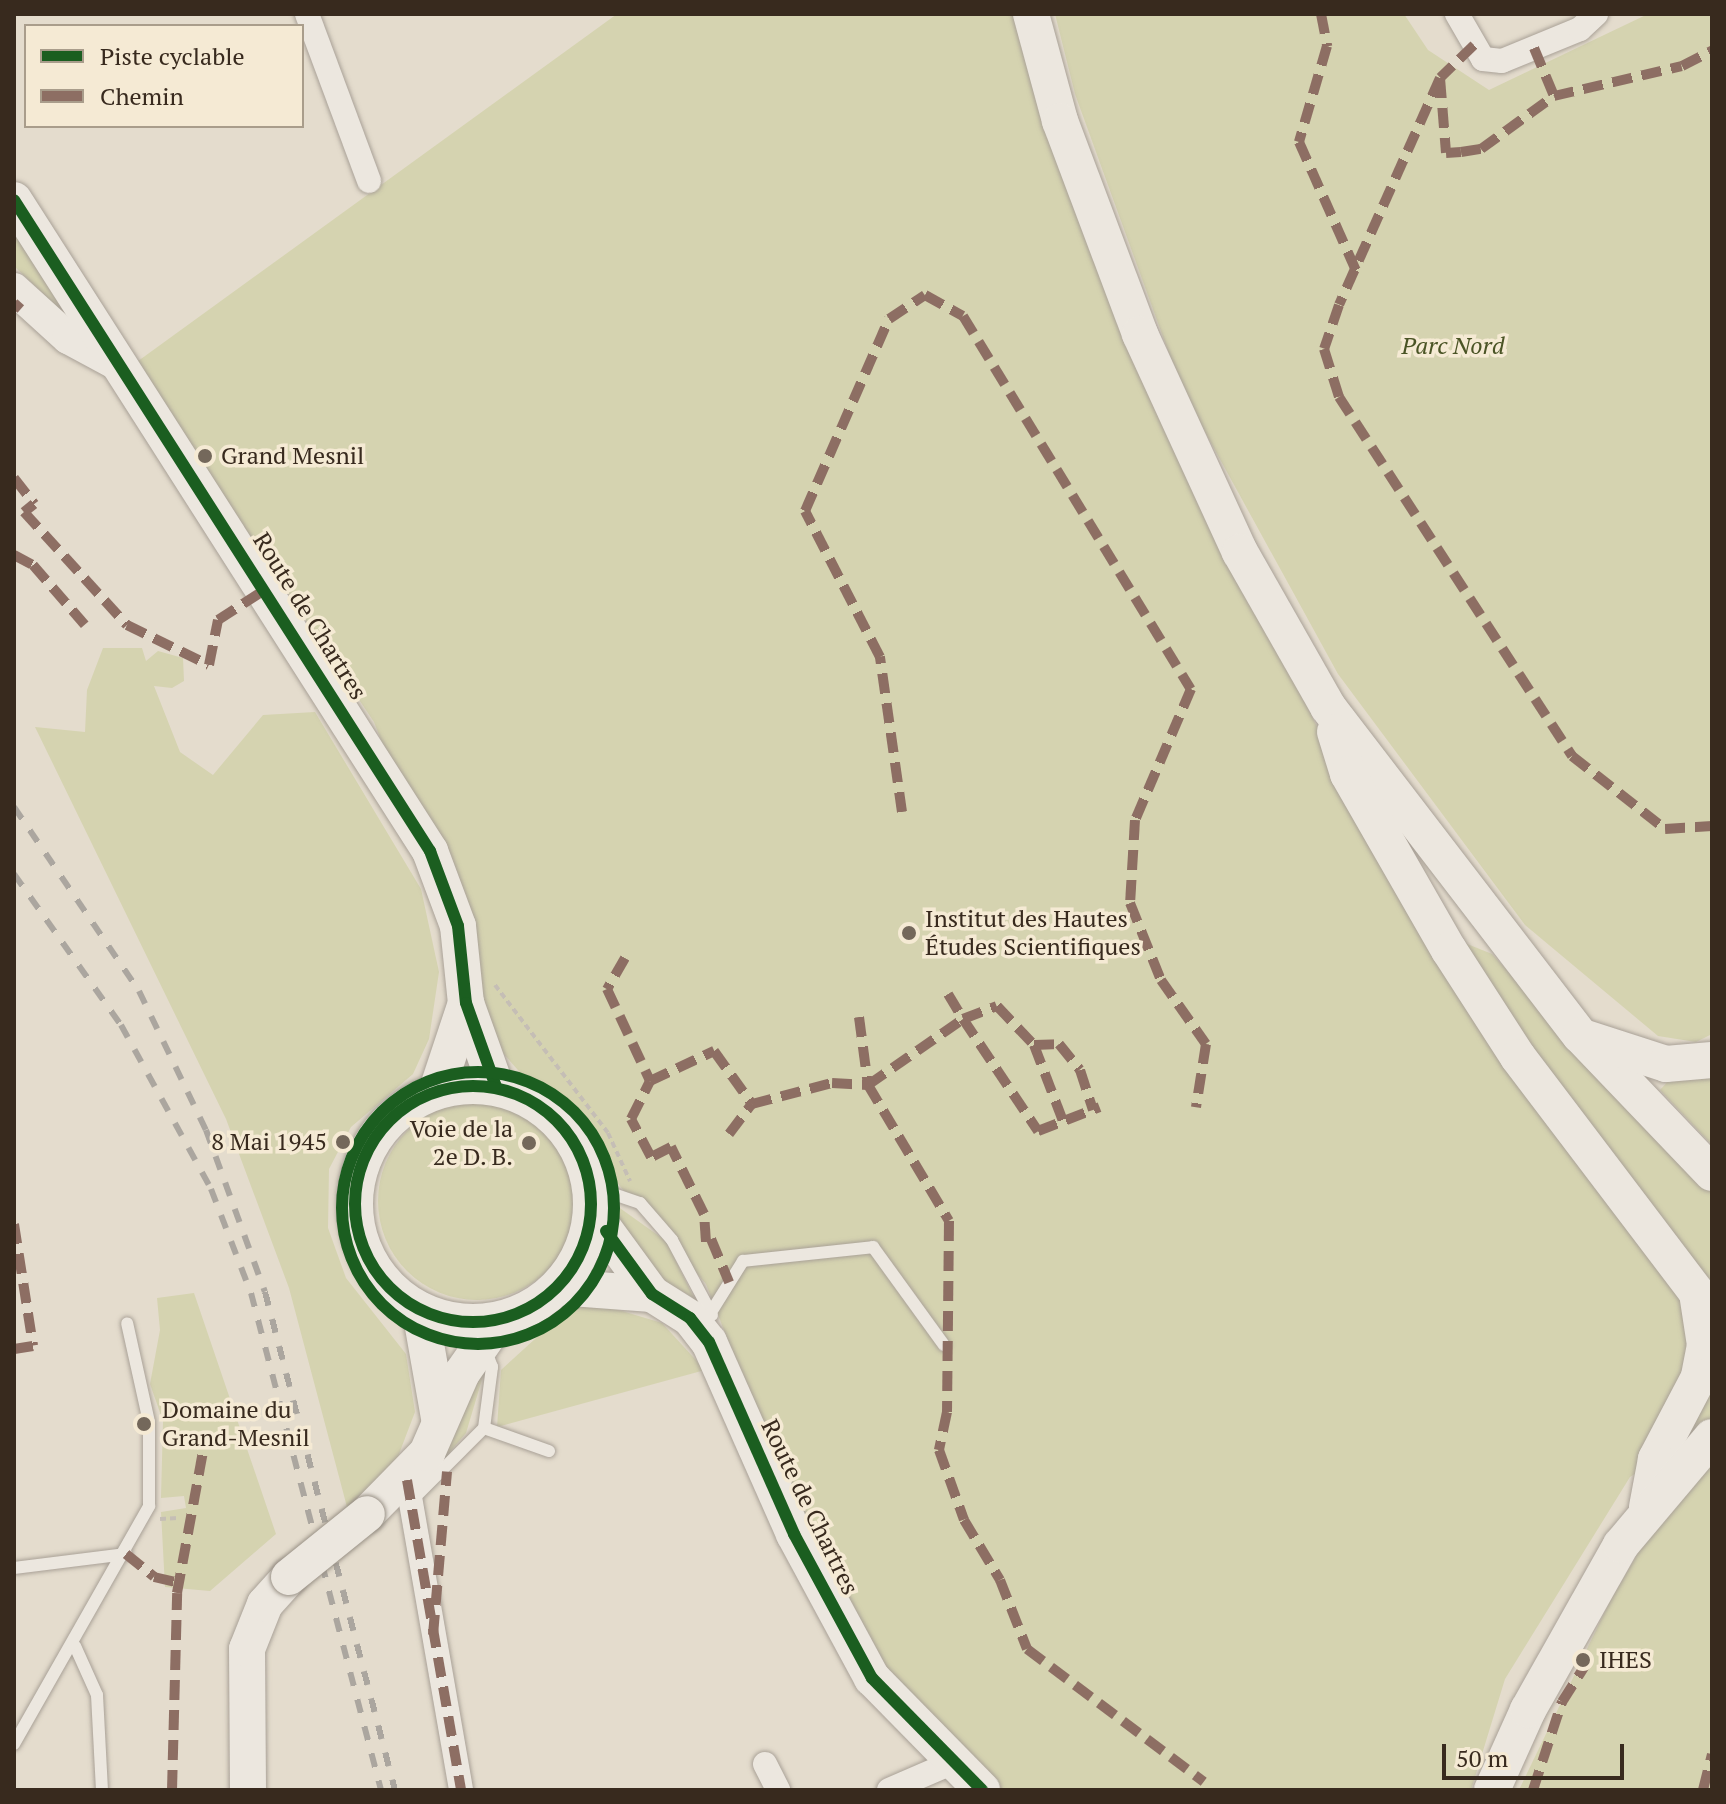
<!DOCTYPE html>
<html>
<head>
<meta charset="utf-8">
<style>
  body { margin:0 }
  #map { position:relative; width:1726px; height:1804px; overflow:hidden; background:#e4dccd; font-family:"PT Serif",serif }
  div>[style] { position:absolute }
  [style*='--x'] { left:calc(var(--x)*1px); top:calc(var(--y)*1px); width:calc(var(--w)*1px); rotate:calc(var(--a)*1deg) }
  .green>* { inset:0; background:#d5d3b0 }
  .round { border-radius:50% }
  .path>* { height:4px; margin-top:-2px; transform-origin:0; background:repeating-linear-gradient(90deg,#c5beb5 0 6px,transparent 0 10px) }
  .roads { filter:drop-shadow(0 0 2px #a9a197) drop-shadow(0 0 2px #a9a197) }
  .service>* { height:12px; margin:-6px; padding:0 6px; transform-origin:6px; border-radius:6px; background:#ece7df }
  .minor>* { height:24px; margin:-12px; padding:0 12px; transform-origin:12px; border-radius:12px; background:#ece7df }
  .tertiary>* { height:32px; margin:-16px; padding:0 16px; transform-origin:16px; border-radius:16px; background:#ece7df }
  .secondary>* { height:36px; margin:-18px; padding:0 18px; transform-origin:18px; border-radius:18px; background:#ece7df }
  .secondary>.ring { margin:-18px; padding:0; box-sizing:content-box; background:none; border:36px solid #ece7df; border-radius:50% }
  .rail>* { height:6px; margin-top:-3px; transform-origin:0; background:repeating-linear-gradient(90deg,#aba69f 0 14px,transparent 0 28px) }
  .bridges { filter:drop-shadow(0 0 2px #999186) drop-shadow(0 0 2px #999186) }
  .secondary-bridge>* { height:36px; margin:-18px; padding:0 18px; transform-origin:18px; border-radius:18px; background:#ece7df }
  .quiet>* { height:10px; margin-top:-5px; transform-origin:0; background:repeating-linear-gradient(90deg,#8d6e63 0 20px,transparent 0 30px) }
  .cycleway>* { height:12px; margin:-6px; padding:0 6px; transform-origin:6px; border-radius:6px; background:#1b5e20 }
  .cycleway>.ring { margin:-6px; padding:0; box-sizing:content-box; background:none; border:12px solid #1b5e20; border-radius:50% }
  .dots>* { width:22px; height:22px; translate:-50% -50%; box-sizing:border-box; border:4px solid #f5ead4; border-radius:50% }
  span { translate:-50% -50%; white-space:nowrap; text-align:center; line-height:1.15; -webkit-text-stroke:7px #f5ead4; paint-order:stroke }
  .park-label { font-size:24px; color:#4a5425; font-style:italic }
  .poi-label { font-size:24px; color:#382a1e }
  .left { translate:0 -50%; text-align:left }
  .right { translate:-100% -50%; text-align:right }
  .street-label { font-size:24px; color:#382a1e }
  .frame { position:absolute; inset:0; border:16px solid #382a1e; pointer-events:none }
  .legend { position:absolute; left:24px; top:24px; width:280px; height:104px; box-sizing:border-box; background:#f5ead4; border:2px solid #a99d8b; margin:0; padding:10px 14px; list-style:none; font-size:24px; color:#382a1e }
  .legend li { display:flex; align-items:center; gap:16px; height:40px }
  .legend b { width:40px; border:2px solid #a99d8b }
  .scale { position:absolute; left:1442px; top:1744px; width:182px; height:36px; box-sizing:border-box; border:4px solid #382a1e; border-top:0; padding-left:10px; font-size:24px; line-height:28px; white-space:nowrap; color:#382a1e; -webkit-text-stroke:6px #f5ead4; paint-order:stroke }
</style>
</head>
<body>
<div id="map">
  <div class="green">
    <div style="clip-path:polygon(617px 14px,1031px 14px,1232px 554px,1413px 922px,1492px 954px,1712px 1192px,1712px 1426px,1630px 1477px,1505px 1679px,1471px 1790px,997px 1790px,880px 1667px,799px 1523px,706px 1284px,503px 1053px,374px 722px,134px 364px)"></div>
    <div style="clip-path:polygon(1055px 14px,1404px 14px,1428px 50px,1489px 90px,1648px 14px,1712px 14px,1712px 1034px,1696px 1042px,1658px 1036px,1525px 925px,1338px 674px,1183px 392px,1075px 94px)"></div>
    <div style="clip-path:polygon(14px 234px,77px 326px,14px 266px)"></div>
    <div style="clip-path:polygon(103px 648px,142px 648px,146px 661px,158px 651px,183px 658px,184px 681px,172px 688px,154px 686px,180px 752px,213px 775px,263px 715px,315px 712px,421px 889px,439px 972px,429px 1039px,413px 1074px,351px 1127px,329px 1169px,328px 1228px,346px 1278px,406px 1354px,415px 1412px,394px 1467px,347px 1507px,289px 1288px,226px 1119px,35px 727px,85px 732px,87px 690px)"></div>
    <div style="clip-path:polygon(1712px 1077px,1712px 1145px,1660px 1090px,1670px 1079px)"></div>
    <div class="round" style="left:378px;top:1102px;width:198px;height:198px"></div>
    <div style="clip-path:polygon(617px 1206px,666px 1241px,694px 1298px,651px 1274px,615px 1217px)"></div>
    <div style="clip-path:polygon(194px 1293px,276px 1534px,210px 1591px,165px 1587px,161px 1512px,186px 1508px,184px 1496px,161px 1498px,163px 1421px,150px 1384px,160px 1330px,157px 1298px)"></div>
    <div style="clip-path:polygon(602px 1305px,662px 1323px,705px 1370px,497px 1427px,501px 1370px,569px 1308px)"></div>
    <div style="clip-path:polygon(486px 1366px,466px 1433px,436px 1468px,450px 1428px)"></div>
    <div style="clip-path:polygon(1712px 1445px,1712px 1790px,1519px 1790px,1611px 1599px,1698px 1452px)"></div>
  </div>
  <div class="path">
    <div style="--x:495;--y:985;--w:186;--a:52.6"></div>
    <div style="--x:608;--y:1133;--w:53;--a:65.4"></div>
    <div style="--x:160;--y:1519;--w:18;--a:-3"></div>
  </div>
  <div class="roads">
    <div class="service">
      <div style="--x:590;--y:1186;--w:53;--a:18.8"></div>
      <div style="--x:640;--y:1203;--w:49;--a:49.1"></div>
      <div style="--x:672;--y:1240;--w:85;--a:61.9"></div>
      <div style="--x:713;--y:1309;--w:57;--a:-58"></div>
      <div style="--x:743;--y:1261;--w:131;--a:-6.1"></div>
      <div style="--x:873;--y:1247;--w:121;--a:54.1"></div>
      <div style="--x:484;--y:1428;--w:69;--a:19.5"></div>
      <div style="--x:412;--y:1500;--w:102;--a:-45"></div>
      <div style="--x:484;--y:1428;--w:62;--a:-82.5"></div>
      <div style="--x:492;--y:1367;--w:17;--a:-111"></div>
      <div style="--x:14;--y:1568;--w:113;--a:-7.1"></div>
      <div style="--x:75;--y:1646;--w:54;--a:65.8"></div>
      <div style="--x:97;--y:1695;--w:95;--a:87"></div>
      <div style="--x:14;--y:1744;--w:274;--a:-60.4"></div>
      <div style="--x:149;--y:1506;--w:84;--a:-90"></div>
      <div style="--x:149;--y:1422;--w:101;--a:-102.5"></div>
    </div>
    <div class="minor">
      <div style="--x:307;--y:14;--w:178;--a:69.6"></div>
      <div style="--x:1457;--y:14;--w:52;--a:60"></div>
      <div style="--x:1483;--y:59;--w:19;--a:6"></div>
      <div style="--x:1502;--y:61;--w:84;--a:-22.3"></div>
      <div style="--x:1580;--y:29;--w:22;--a:-43"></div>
      <div style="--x:407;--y:1480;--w:315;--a:80.1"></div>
      <div style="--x:765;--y:1764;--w:29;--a:63"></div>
      <div style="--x:889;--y:1790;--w:68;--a:-23.5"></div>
    </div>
    <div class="tertiary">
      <div style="--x:14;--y:289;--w:73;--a:42.2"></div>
      <div style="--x:68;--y:338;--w:59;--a:28.3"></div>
    </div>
    <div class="secondary">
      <div style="--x:1031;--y:14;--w:111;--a:74.8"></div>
      <div style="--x:1060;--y:121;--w:228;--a:69.4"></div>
      <div style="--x:1140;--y:334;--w:240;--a:65.4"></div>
      <div style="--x:1240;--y:552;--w:178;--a:60.4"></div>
      <div style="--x:1328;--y:707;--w:414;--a:52.5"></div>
      <div style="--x:1580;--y:1035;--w:191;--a:46.3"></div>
      <div style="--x:14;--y:200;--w:773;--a:57.42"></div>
      <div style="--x:430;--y:851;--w:80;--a:69.5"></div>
      <div style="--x:458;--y:926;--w:77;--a:84.1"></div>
      <div style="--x:466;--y:1003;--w:89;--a:70.3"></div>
      <div style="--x:1335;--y:732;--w:44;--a:72.8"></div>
      <div style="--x:1348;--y:774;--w:203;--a:60.2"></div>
      <div style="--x:1449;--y:950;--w:127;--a:57.2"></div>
      <div style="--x:1518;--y:1057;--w:296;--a:52.8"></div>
      <div style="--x:1697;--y:1293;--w:53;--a:81.3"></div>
      <div style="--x:1705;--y:1345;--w:33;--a:101"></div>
      <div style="--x:1699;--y:1377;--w:93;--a:117.7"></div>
      <div style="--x:1656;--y:1459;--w:49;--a:100.6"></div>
      <div style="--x:1583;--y:1037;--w:87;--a:18"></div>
      <div style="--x:1666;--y:1064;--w:46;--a:-5"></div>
      <div class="ring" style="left:355px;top:1086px;width:200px;height:200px"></div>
      <div style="--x:437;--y:1090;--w:92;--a:-71.6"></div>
      <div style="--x:592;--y:1212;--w:102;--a:53.8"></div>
      <div style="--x:652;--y:1294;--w:45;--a:32.3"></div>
      <div style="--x:690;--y:1318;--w:31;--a:52"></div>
      <div style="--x:709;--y:1342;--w:210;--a:66.1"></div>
      <div style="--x:794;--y:1534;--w:164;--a:61.6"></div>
      <div style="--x:872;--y:1678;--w:157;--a:45.5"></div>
      <div style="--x:558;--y:1287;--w:94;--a:4.3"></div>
      <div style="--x:420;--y:1310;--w:110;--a:80"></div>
      <div style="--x:367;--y:1514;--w:86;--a:-45.5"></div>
      <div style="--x:427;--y:1453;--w:87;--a:-66.4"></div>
      <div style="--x:462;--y:1373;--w:65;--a:-55.1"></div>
      <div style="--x:248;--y:1790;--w:141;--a:-90.4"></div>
      <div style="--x:247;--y:1649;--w:48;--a:-68.2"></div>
      <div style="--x:265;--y:1604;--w:36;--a:-48"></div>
      <div style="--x:1492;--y:1790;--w:88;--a:-65.8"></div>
      <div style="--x:1528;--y:1710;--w:189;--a:-60.6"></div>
      <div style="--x:1621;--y:1545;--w:141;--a:-49.9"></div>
    </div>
  </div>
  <div class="rail">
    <div style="--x:14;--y:807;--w:222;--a:55.8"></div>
    <div style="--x:139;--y:991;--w:154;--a:64.3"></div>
    <div style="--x:206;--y:1130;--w:172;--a:70"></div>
    <div style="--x:265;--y:1292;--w:515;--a:75.37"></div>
    <div style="--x:14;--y:874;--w:185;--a:54.7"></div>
    <div style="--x:121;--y:1025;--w:187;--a:61.2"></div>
    <div style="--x:211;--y:1189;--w:111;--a:69"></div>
    <div style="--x:251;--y:1293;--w:514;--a:75.34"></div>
  </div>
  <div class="bridges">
    <div class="secondary-bridge">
      <div style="--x:289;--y:1577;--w:100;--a:-38.9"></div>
    </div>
  </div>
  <div class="quiet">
    <div style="--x:1321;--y:14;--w:33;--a:79"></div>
    <div style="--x:1327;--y:46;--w:100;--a:106.3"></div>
    <div style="--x:1299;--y:142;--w:143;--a:66.1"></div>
    <div style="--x:1474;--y:45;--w:47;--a:135.9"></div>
    <div style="--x:1440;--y:78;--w:248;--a:114"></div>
    <div style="--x:1339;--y:305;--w:46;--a:108.8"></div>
    <div style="--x:1324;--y:349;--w:50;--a:72.6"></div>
    <div style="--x:1339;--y:397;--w:428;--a:57"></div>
    <div style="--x:1572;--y:756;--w:118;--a:38.1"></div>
    <div style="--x:1665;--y:829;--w:47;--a:-3.7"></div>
    <div style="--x:1534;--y:48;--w:52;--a:67.4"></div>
    <div style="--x:1440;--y:78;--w:75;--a:85.4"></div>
    <div style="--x:1446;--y:153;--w:15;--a:-4"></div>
    <div style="--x:1461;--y:152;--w:20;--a:-9"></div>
    <div style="--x:1481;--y:149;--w:90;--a:-36"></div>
    <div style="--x:1554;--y:96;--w:131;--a:-13.2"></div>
    <div style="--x:1682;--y:66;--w:34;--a:-27"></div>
    <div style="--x:14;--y:303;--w:9;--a:41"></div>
    <div style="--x:14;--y:478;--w:33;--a:52"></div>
    <div style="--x:34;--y:504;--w:13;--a:141"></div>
    <div style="--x:24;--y:512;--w:153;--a:47.7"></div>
    <div style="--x:127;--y:625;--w:91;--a:26"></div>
    <div style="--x:209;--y:665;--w:46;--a:-78.7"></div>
    <div style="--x:218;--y:620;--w:57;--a:-32.9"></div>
    <div style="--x:14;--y:555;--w:21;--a:28"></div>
    <div style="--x:33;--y:565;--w:79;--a:49.1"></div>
    <div style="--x:902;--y:812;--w:157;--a:-98.1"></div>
    <div style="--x:880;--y:657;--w:164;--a:-117.2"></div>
    <div style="--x:805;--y:511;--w:210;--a:-66.4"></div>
    <div style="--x:889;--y:319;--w:43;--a:-33.7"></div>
    <div style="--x:925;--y:295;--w:43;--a:28.9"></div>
    <div style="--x:963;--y:316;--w:437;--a:58.6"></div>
    <div style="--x:1191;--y:689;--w:142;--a:113.1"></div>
    <div style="--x:1135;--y:820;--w:83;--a:93.4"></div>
    <div style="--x:1130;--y:903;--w:83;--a:68.1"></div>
    <div style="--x:1161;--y:980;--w:78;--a:54.9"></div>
    <div style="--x:1206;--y:1044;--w:64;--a:99"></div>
    <div style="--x:625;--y:958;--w:36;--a:120"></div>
    <div style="--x:607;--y:989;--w:102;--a:64.9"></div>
    <div style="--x:948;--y:994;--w:29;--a:59"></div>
    <div style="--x:963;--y:1019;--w:36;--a:-21"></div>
    <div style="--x:997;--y:1006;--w:54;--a:46.5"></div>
    <div style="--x:1034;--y:1045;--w:81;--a:69.1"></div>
    <div style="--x:859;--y:1017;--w:69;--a:82.5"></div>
    <div style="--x:868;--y:1085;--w:158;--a:59.2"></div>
    <div style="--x:949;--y:1221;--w:191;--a:90.6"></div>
    <div style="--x:947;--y:1412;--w:39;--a:102"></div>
    <div style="--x:939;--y:1450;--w:74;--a:70.3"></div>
    <div style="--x:964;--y:1520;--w:70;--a:59"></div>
    <div style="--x:1000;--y:1580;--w:74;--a:68.6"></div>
    <div style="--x:1027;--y:1649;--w:221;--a:36.9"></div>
    <div style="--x:1034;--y:1045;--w:25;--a:-2"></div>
    <div style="--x:1059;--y:1044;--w:33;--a:51"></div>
    <div style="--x:1080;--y:1070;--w:42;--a:72"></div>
    <div style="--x:729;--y:1134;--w:38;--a:-53"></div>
    <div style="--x:752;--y:1104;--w:83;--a:-14.7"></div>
    <div style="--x:832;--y:1083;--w:36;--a:3"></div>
    <div style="--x:868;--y:1085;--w:116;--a:-34.8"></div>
    <div style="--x:963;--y:1019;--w:135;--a:56.2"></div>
    <div style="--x:1038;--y:1131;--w:66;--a:-21.2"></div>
    <div style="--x:14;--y:1224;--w:123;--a:81.1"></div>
    <div style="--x:33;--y:1346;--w:19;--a:171"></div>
    <div style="--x:711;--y:1239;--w:47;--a:67.3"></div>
    <div style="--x:706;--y:1242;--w:28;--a:-94"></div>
    <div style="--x:704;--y:1214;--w:75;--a:-116.2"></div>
    <div style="--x:671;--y:1147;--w:22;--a:153"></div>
    <div style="--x:651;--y:1157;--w:43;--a:-117.8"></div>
    <div style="--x:631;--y:1119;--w:42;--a:-63.4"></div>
    <div style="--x:650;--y:1081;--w:71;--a:-25.1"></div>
    <div style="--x:714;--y:1051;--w:65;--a:54.4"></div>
    <div style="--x:407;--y:1480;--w:315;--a:80.1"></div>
    <div style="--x:126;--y:1554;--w:36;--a:39"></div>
    <div style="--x:154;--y:1577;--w:27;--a:13"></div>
    <div style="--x:433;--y:1635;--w:164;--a:-85.1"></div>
    <div style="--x:172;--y:1790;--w:197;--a:-88.5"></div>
    <div style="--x:177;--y:1593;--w:144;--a:-79.6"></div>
    <div style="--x:1533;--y:1790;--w:93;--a:-71.8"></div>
    <div style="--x:1562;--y:1702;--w:45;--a:-57.7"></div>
    <div style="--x:1703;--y:1790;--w:37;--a:-76"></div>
  </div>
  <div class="cycleway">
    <div style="--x:14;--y:200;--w:773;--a:57.42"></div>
    <div style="--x:430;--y:851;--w:80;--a:69.5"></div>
    <div style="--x:458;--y:926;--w:77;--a:84.1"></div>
    <div style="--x:466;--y:1003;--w:89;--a:70.3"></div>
    <div class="ring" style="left:342px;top:1072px;width:260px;height:260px"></div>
    <div class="ring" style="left:355px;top:1086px;width:224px;height:224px"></div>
    <div style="--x:606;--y:1231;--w:78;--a:53.9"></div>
    <div style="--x:652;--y:1294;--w:45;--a:32.3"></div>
    <div style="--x:690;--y:1318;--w:31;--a:52"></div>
    <div style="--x:709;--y:1342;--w:210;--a:66.1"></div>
    <div style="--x:794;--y:1534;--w:164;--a:61.6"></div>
    <div style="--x:872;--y:1678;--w:157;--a:45.5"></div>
  </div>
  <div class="dots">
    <div style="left:205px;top:456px;background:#74685b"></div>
    <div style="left:909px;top:933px;background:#74685b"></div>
    <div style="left:343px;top:1142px;background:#74685b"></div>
    <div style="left:529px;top:1143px;background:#74685b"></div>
    <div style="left:144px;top:1424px;background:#74685b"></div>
    <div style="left:1583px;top:1660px;background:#74685b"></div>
  </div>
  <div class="park-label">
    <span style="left:1453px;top:346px">Parc Nord</span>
  </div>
  <div class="poi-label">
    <span class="left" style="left:221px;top:456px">Grand Mesnil</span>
    <span class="left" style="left:925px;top:933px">Institut des Hautes<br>Études Scientifiques</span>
    <span class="right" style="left:513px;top:1143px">Voie de la<br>2e D. B.</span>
    <span class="right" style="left:327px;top:1142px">8 Mai 1945</span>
    <span class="left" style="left:162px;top:1424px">Domaine du<br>Grand-Mesnil</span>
    <span class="left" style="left:1599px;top:1660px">IHES</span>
  </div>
  <div class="street-label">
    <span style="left:310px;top:616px;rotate:58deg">Route de Chartres</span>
    <span style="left:810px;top:1507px;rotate:64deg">Route de Chartres</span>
  </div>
  <div class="frame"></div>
  <ul class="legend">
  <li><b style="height:10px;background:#1b5e20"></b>Piste cyclable</li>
  <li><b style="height:10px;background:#8d6e63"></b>Chemin</li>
  </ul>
  <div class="scale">50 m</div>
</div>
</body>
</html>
